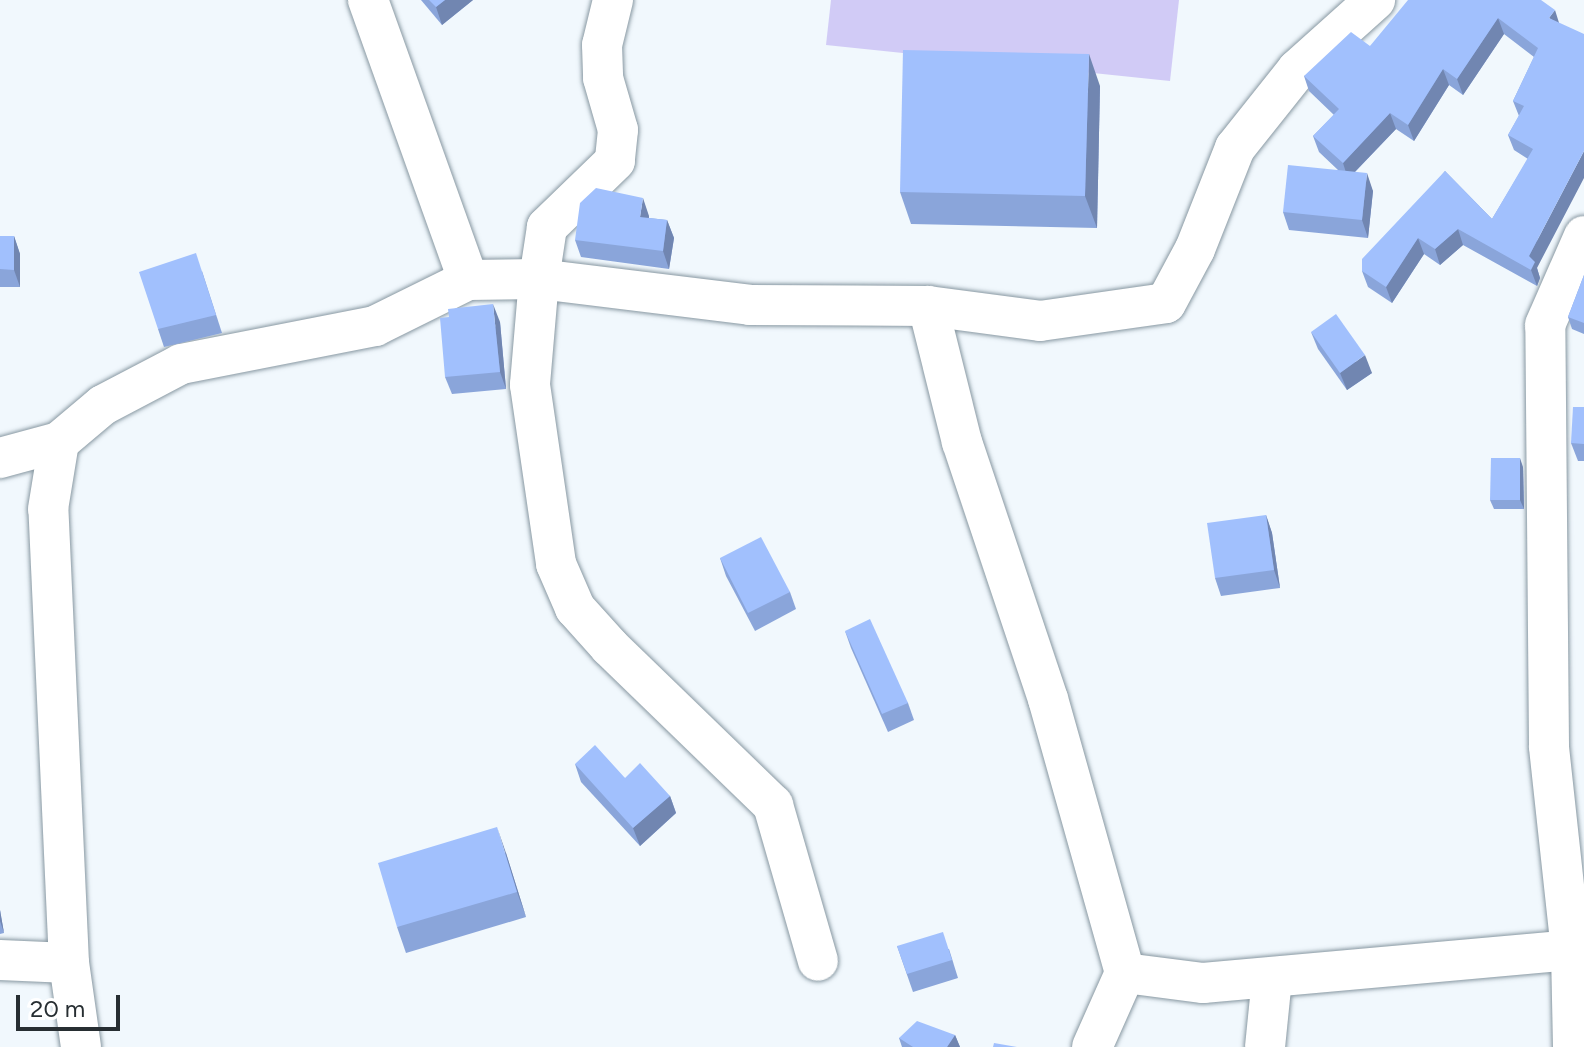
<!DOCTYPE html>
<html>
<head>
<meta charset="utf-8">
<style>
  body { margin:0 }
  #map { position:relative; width:1584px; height:1047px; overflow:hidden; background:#f1f8fd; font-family:Figtree,sans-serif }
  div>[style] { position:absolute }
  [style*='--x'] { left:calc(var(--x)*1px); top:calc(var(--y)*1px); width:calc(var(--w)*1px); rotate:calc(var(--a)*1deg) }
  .green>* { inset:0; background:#d1cbf6 }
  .roads { filter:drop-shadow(0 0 2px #8898a2) drop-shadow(0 0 2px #8898a2) }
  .minor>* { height:40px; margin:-20px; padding:0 20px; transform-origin:20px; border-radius:20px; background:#fff }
  .wall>* { inset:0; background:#8aa5da }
  .shaded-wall>* { inset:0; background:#7186b1 }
  .building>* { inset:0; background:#a1c0fd }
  span { translate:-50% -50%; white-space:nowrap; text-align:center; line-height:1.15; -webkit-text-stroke:8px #fff; paint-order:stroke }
  .scale { position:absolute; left:16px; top:995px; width:104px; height:36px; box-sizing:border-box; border:4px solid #272e32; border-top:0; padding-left:10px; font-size:24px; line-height:28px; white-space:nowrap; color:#272e32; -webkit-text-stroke:6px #fff; paint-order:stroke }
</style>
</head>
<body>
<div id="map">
  <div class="green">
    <div style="clip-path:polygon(831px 0,1179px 0,1170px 81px,826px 45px)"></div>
  </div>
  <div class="roads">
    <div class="minor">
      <div style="--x:368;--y:0;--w:297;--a:70.3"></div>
      <div style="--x:613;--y:0;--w:46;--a:103.7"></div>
      <div style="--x:602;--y:45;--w:33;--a:88"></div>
      <div style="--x:603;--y:78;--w:54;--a:73.9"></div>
      <div style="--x:618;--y:130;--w:31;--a:96"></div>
      <div style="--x:615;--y:161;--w:95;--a:135.9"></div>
      <div style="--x:547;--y:227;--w:53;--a:98.7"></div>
      <div style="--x:539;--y:279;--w:106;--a:94.9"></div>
      <div style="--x:530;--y:385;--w:181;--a:81.7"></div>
      <div style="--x:556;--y:564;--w:48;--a:66.6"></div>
      <div style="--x:575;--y:608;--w:52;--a:48.1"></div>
      <div style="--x:610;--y:647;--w:227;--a:44.1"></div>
      <div style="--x:773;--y:805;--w:162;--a:73.9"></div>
      <div style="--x:928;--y:306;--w:140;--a:76"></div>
      <div style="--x:962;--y:442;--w:271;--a:71.5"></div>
      <div style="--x:1048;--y:699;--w:285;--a:74.3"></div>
      <div style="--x:1125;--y:973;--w:81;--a:114"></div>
      <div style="--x:0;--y:458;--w:61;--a:-15.2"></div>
      <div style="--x:0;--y:960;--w:69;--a:2.5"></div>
      <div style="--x:1125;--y:973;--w:79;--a:7.3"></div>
      <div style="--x:1203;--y:983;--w:369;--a:-5.1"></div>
      <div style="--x:81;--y:1047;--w:85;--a:-98.1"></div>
      <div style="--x:69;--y:963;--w:454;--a:-92.6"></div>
      <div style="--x:48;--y:509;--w:68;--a:-80.7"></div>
      <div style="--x:59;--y:442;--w:57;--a:-40.1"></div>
      <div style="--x:103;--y:405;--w:88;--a:-27.7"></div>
      <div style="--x:181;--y:364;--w:198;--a:-11.1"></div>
      <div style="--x:375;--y:326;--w:104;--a:-26.3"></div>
      <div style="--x:468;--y:280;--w:71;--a:-0.8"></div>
      <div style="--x:539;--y:279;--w:213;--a:7"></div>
      <div style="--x:750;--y:305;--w:178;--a:0.3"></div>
      <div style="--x:928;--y:306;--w:113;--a:7.6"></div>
      <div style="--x:1040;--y:321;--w:127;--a:-8.1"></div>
      <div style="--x:1166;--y:303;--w:61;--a:-61.8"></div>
      <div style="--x:1195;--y:249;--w:109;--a:-68.4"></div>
      <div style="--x:1235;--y:148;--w:100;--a:-51.5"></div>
      <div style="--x:1297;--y:70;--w:105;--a:-41.9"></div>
      <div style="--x:1265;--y:1047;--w:69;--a:-84.2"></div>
      <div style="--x:1573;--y:1047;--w:97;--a:-91.2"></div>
      <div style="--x:1571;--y:950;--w:205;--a:-96.2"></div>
      <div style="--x:1549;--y:746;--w:421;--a:-90.5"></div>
      <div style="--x:1545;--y:325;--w:97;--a:-66.3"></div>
    </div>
  </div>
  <div class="wall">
    <div style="clip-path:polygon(421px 0,473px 0,442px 25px)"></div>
    <div style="clip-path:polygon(1541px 0,1537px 268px,1540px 278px,1537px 286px,1463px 245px,1440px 265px,1424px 254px,1392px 303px,1368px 287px,1362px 271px,1445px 171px,1492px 219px,1528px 159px,1514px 150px,1508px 135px,1519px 116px,1513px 101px,1534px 57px,1504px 34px,1463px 95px,1449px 85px,1414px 141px,1396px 129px,1355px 172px,1373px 191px,1368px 238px,1289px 230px,1283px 212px,1338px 170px,1319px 152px,1313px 136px,1334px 115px,1309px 91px,1304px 76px,1370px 46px)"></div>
    <div style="clip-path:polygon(1100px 86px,1097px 228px,911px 224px,900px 192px)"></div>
    <div style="clip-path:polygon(649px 216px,649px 218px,667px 220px,674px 238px,669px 269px,581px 257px,575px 240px)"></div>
    <div style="clip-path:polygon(0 236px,14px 236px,20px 254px,20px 287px,0 287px)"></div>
    <div style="clip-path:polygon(202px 271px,222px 333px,164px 347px,158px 329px)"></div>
    <div style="clip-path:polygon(1584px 275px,1584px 334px,1572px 329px,1568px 317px)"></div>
    <div style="clip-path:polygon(500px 322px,506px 389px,452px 394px,445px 377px)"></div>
    <div style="clip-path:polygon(1311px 332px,1372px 373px,1347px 390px,1318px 349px)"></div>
    <div style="clip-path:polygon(1584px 407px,1584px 461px,1578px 461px,1571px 443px)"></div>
    <div style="clip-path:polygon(1523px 467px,1524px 509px,1494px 509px,1490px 500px)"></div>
    <div style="clip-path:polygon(1266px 515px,1272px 533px,1280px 588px,1221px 596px,1215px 578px)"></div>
    <div style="clip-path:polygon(720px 558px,790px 592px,796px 609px,755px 631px,726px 576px)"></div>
    <div style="clip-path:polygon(845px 631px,908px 703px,914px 720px,888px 732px,851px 648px)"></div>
    <div style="clip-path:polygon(575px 764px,625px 778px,670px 796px,676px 813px,640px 846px,581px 782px)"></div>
    <div style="clip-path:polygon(506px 853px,526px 917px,406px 953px,397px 927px)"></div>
    <div style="clip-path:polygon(0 910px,4px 933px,0 934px)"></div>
    <div style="clip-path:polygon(897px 946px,949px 949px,958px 978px,913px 992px)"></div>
    <div style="clip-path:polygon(955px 1035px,960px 1047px,902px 1047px,899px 1038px)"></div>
  </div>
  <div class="shaded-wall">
    <div style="clip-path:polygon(445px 0,473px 0,442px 25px,436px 7px)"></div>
    <div style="clip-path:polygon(1555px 10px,1560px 26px,1549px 18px)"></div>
    <div style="clip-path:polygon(1498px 18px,1504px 34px,1463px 95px,1457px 79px)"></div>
    <div style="clip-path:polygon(1089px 54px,1100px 86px,1097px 228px,1085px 196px)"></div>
    <div style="clip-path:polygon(1443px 69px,1449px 85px,1414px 141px,1408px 125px)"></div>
    <div style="clip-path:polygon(1390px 113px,1396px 129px,1348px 179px,1343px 163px)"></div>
    <div style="clip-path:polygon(1584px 151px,1584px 178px,1537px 268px,1540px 278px,1537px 286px,1531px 270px,1529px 256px)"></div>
    <div style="clip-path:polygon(1367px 173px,1373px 191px,1368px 238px,1362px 220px)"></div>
    <div style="clip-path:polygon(643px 198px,649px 216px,647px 235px,640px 217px)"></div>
    <div style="clip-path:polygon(667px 220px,674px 238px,669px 269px,663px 251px)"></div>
    <div style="clip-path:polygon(1458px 229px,1463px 245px,1440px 265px,1435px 249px)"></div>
    <div style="clip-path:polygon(14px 236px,20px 254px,20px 287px,14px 270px)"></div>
    <div style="clip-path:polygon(1418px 238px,1424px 254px,1392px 303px,1386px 287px)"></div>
    <div style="clip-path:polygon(493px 304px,500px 322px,506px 389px,500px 372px)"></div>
    <div style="clip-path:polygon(1365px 355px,1372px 373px,1347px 390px,1340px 373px)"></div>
    <div style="clip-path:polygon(1520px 458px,1523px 467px,1524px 509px,1520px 500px)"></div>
    <div style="clip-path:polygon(1266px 515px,1272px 533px,1280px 588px,1274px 570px)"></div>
    <div style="clip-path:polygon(670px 796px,676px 813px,640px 846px,633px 828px)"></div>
    <div style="clip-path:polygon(497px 827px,506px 853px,526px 917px,517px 892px)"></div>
    <div style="clip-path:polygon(0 910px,4px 933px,0 921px)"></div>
    <div style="clip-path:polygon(955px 1035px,960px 1047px,947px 1047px)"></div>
  </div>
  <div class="building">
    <div style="clip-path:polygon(429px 0,445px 0,436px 7px)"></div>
    <div style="clip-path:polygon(1408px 0,1541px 0,1555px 10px,1549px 18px,1584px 34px,1584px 151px,1529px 256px,1535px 262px,1531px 270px,1458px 229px,1435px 249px,1418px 238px,1386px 287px,1362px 271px,1362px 259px,1445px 171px,1492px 219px,1533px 149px,1508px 135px,1524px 106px,1513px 101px,1538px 48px,1498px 18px,1457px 79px,1443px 69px,1408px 125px,1390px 113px,1343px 163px,1313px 136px,1339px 109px,1304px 76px,1351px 32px,1370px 46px)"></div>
    <div style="clip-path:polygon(903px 50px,1089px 54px,1085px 196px,900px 192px)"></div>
    <div style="clip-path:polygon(1288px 165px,1367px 173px,1362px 220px,1283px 212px)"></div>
    <div style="clip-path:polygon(596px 188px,643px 198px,640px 217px,667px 220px,663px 251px,575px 240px,580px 203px)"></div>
    <div style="clip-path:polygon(0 236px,14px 236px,14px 270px,0 269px)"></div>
    <div style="clip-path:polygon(196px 253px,216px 315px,158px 329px,139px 272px)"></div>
    <div style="clip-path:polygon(1584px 275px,1584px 323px,1568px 317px)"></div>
    <div style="clip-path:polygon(493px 304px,500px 372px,445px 377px,440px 318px,449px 317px,448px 309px)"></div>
    <div style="clip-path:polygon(1336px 314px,1365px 355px,1340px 373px,1311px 332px)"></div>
    <div style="clip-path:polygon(1573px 407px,1584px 407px,1584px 444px,1571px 443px)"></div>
    <div style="clip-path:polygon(1491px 458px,1520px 458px,1520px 500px,1490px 500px)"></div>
    <div style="clip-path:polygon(1266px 515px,1274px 570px,1215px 578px,1207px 523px)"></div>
    <div style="clip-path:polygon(761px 537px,790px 592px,748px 613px,720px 558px)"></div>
    <div style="clip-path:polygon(870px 619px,908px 703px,882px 714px,845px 631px)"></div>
    <div style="clip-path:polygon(595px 745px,625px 778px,640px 763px,670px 796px,633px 828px,575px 764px)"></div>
    <div style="clip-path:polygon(497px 827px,517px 892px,397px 927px,378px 863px)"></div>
    <div style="clip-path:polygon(943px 932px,952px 960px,907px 974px,897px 946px)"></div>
    <div style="clip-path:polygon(917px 1021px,955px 1035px,947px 1047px,913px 1047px,899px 1038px)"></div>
    <div style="clip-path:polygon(994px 1043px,1017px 1047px,993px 1047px)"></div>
  </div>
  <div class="scale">20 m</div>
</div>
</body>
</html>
